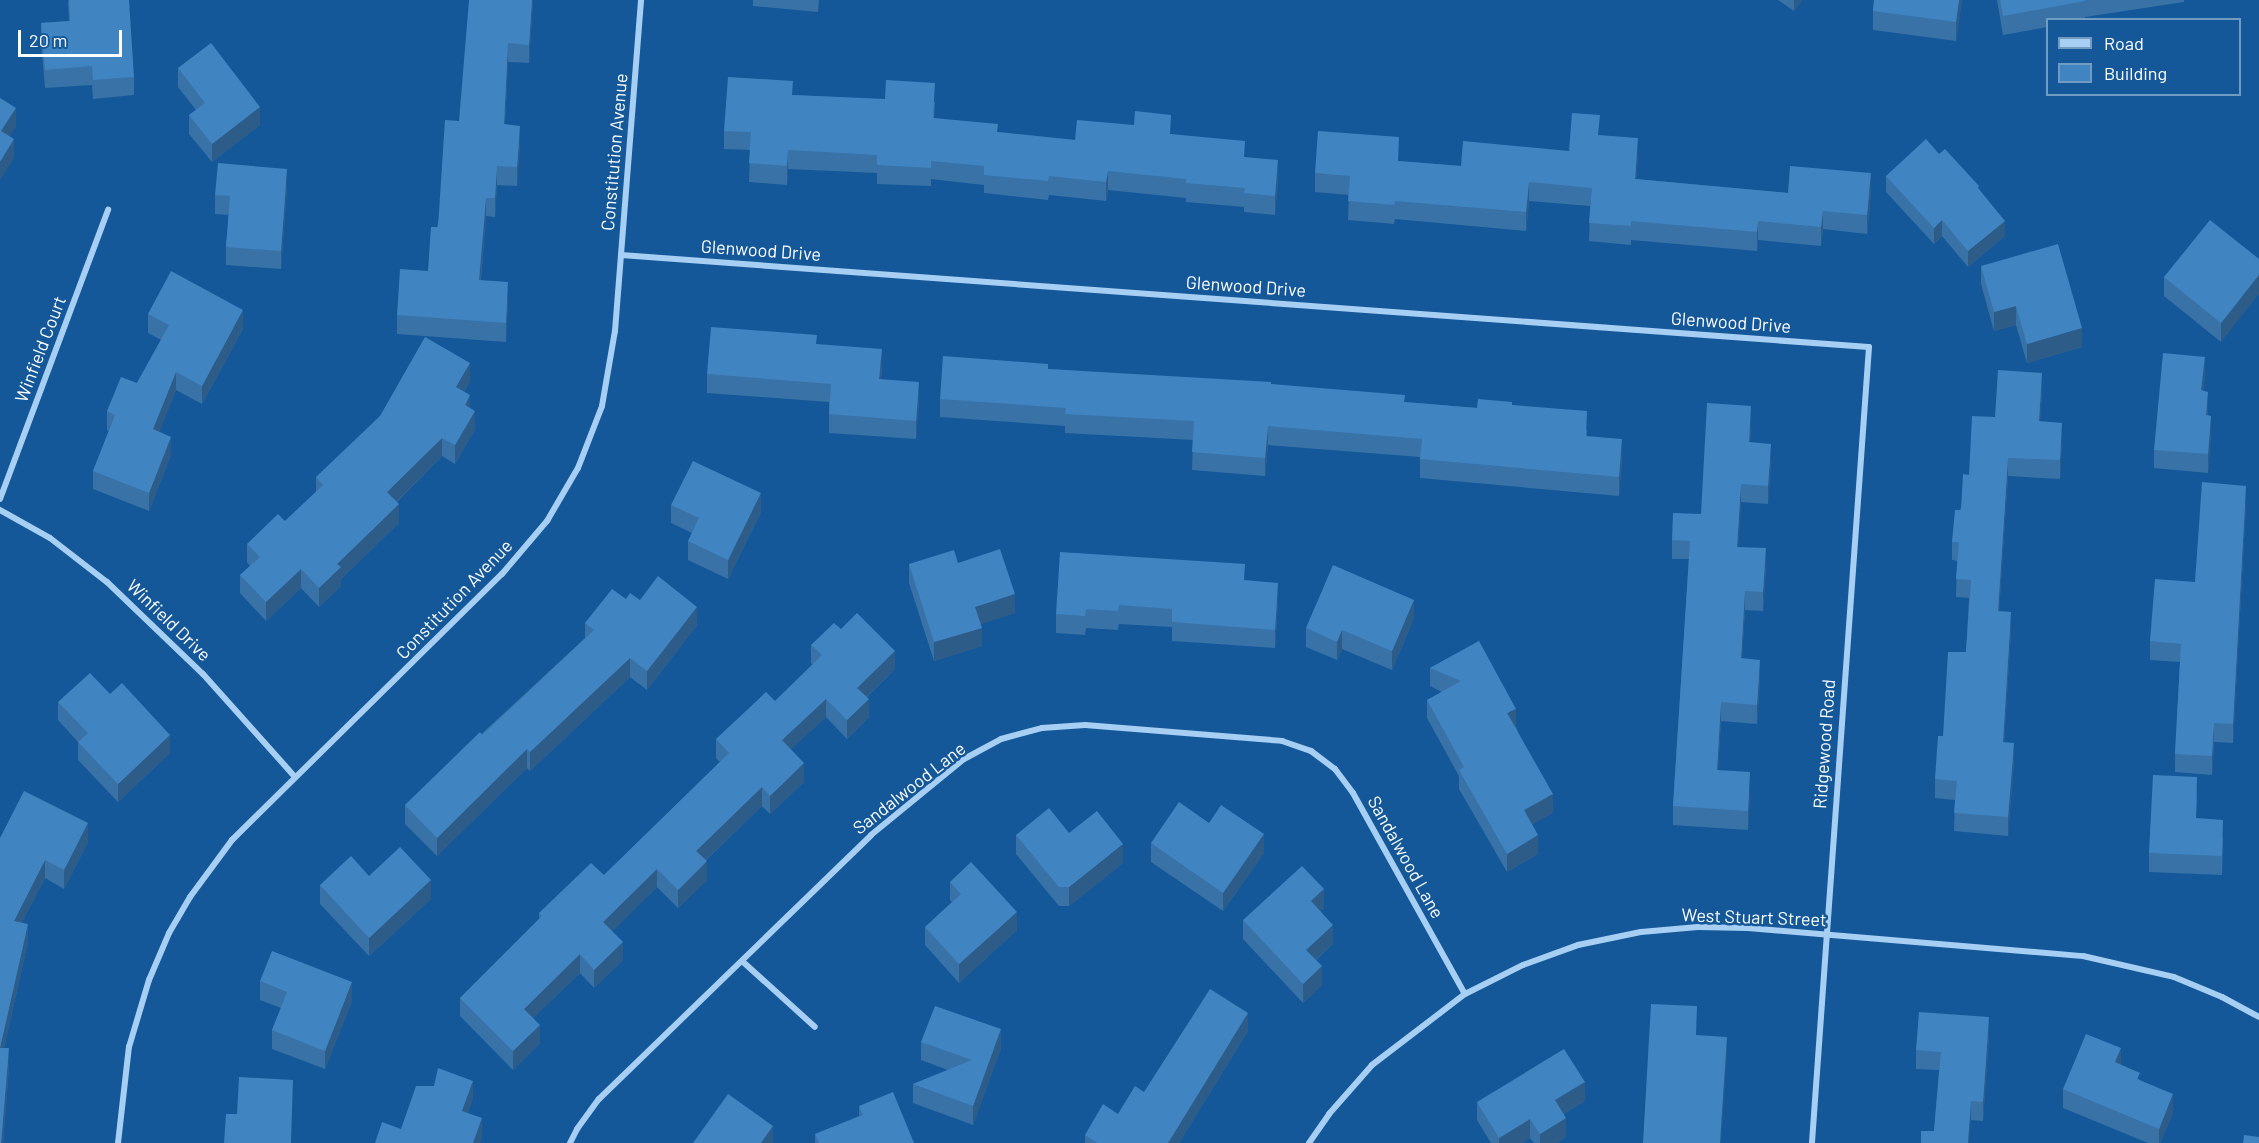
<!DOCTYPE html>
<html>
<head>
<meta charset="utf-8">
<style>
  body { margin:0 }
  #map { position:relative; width:2259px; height:1143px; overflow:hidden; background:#145899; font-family:Barlow,sans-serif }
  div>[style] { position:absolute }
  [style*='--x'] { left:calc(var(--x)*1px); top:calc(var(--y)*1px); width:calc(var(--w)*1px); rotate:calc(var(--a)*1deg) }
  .street>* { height:6px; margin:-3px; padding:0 3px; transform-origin:3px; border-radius:3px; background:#a6cff3 }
  .wall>* { inset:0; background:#3872a7 }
  .shaded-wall>* { inset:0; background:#2e5c88 }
  .building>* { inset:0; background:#4184c2 }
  span { translate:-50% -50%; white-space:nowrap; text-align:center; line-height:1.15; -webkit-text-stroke:5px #145899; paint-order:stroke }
  .street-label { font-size:18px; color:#fff }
  .legend { position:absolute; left:2046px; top:18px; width:195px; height:78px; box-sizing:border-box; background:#145899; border:2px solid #729bc2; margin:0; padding:8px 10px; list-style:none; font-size:18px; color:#fff }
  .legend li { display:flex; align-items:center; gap:12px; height:30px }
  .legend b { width:30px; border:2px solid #729bc2 }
  .scale { position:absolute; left:18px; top:30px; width:104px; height:27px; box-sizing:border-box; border:3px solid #fff; border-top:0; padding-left:8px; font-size:18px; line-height:21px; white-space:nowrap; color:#fff; -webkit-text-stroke:4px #145899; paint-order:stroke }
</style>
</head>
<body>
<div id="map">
  <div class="street">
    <div style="--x:621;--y:255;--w:1251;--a:4.22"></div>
    <div style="--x:1869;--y:347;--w:798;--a:94.1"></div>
    <div style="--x:0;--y:499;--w:309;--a:-69.5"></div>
    <div style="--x:0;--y:510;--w:57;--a:29.2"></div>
    <div style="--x:50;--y:538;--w:72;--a:37.7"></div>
    <div style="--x:107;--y:582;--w:133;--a:43.8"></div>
    <div style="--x:203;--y:674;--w:138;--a:48.2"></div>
    <div style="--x:742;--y:961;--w:98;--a:42.1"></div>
    <div style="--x:118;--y:1143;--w:97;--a:-83.5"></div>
    <div style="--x:129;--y:1047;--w:70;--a:-73.4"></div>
    <div style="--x:149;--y:980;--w:51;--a:-66.9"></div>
    <div style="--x:169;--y:933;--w:42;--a:-59.7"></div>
    <div style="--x:190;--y:897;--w:71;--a:-53.6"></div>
    <div style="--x:232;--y:840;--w:379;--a:-44.6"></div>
    <div style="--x:502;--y:574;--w:70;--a:-49.7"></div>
    <div style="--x:547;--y:521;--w:61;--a:-59.7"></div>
    <div style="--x:578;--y:468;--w:66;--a:-68.8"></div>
    <div style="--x:602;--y:406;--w:76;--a:-80.2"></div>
    <div style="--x:615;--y:331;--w:332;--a:-85.5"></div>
    <div style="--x:570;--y:1143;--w:16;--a:-63"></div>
    <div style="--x:577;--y:1129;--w:37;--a:-54"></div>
    <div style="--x:599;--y:1099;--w:379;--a:-44.1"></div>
    <div style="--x:871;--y:835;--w:120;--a:-39.3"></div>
    <div style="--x:964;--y:759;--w:42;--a:-28.4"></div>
    <div style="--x:1001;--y:739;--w:42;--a:-15"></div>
    <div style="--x:1042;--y:728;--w:43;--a:-4"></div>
    <div style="--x:1085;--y:725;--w:198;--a:4.6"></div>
    <div style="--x:1282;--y:741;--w:31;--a:19"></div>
    <div style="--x:1311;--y:751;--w:30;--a:37"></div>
    <div style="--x:1335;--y:769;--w:30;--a:53"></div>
    <div style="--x:1353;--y:793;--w:230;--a:60.9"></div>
    <div style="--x:1309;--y:1143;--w:35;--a:-55"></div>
    <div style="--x:1329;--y:1114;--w:65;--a:-48.7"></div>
    <div style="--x:1372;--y:1065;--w:117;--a:-37.4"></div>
    <div style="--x:1465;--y:994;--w:65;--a:-26.6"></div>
    <div style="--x:1523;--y:965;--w:59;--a:-20"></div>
    <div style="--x:1578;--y:945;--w:64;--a:-11.7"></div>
    <div style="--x:1641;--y:932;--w:57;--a:-5"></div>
    <div style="--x:1698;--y:927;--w:50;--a:1.1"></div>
    <div style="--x:1748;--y:928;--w:336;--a:4.8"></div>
    <div style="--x:2083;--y:956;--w:93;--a:13"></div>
    <div style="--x:2174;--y:977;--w:52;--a:22.6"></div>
    <div style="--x:2222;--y:997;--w:42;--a:28.4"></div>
  </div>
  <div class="wall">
    <div style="clip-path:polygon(68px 0,134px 77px,134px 95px,93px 99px,92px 85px,45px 88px,41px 41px,41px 23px,69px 21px)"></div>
    <div style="clip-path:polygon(533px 0,529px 63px,508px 62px,505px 124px,520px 144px,517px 186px,497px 185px,495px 217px,486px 216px,481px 280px,508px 300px,506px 342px,397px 334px,397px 315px,428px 271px,459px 121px)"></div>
    <div style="clip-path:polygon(753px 0,819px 0,818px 12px,753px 6px)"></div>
    <div style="clip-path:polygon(1778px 0,1802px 0,1794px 11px)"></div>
    <div style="clip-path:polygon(1874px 0,1962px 0,1956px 41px,1873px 30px,1873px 11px)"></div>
    <div style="clip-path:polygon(1997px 0,2184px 0,2184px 2px,2085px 17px,2085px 20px,2048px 20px,2048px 27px,2003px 35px)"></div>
    <div style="clip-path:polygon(178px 68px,260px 125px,212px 162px,189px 134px,189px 115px,196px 110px,178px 87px)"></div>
    <div style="clip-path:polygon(793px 95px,935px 102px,934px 118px,998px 132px,1075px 140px,1171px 134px,1245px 157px,1278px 179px,1275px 215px,1244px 212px,1244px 207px,1186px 202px,1186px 198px,1108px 190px,1106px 201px,1049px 195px,1048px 200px,984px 193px,984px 185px,931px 179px,931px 186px,877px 184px,877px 173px,788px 169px,787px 185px,749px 182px,750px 150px,724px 149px,724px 131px)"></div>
    <div style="clip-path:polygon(1600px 135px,1638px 157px,1636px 179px,1788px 193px,1871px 192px,1867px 234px,1823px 229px,1821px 246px,1758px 240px,1757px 251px,1631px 240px,1631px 245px,1589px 241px,1590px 206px,1529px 201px,1526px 231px,1395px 219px,1394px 224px,1348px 220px,1349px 195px,1315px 192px,1315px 173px,1399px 161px,1461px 166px,1569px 151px)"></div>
    <div style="clip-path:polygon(1939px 154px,1979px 190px,2005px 236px,1968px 267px,1942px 236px,1934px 244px,1886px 192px,1886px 176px)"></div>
    <div style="clip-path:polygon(287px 187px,281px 269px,226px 265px,226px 247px,229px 215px,215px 214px,215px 195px)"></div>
    <div style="clip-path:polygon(2259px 259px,2221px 342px,2164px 296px,2164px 277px)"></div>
    <div style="clip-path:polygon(1981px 266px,2082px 347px,2027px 363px,2016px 325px,1994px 331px,1981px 284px)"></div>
    <div style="clip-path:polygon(148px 314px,243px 329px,202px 404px,176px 390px,159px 432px,171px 455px,149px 511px,93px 489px,93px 471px,109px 431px,107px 430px,107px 411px,137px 383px,161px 340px,148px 333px)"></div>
    <div style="clip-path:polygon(817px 344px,882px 367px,881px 379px,919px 400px,916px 439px,829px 433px,829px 402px,707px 393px,707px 374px)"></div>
    <div style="clip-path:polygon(1048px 369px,1271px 384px,1405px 402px,1477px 408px,1512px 405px,1587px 430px,1587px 437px,1622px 458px,1619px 496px,1420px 478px,1420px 457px,1268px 445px,1265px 476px,1192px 470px,1193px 440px,1065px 433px,1065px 426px,940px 417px,940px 399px)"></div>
    <div style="clip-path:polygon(2205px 376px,2203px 390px,2208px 410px,2208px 415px,2211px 434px,2208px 473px,2154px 468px,2154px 450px)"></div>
    <div style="clip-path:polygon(470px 381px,464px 392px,470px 408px,475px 429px,455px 464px,442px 456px,397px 502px,399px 523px,341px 579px,341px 586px,319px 607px,301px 588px,266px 621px,240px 593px,240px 575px,250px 566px,247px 562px,247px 544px,285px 521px,316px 492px,316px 477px)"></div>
    <div style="clip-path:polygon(2042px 391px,2040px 421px,2062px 441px,2060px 479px,2008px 476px,1999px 611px,2011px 631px,2004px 742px,2014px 761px,2008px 836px,1954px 831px,1955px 800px,1935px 798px,1935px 779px,1943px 736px,1966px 652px,1969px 598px,1956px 597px,1957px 561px,1952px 560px,1952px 542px,1969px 475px)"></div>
    <div style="clip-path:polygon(1751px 425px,1750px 442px,1771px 462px,1768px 504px,1741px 502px,1738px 547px,1766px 567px,1763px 611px,1745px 610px,1742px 658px,1760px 678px,1757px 724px,1721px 721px,1718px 770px,1750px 791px,1748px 830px,1673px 825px,1673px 806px,1689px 559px,1672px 559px,1672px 540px,1701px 514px)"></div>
    <div style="clip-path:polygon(2246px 504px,2233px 743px,2214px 742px,2212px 775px,2175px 772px,2175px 754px,2180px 662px,2150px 660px,2150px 641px,2195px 582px)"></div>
    <div style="clip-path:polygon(671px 505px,761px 512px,728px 579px,688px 560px,688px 541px,692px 533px,671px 523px)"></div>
    <div style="clip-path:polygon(958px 563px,1015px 613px,980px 624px,982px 646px,934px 661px,909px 583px,909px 564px)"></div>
    <div style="clip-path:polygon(1245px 580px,1278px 602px,1275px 648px,1172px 641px,1172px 627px,1119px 624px,1118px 630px,1086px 628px,1085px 635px,1056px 633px,1056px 614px)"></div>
    <div style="clip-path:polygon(626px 599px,640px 600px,697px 625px,647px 690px,630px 677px,530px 771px,527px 768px,437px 856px,405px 824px,405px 805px,585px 638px,585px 623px)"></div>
    <div style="clip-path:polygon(1414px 618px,1392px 670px,1342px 649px,1337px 660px,1306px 647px,1306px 628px)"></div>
    <div style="clip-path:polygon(841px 629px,895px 669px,867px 697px,869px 717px,847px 739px,826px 717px,791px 749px,804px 782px,770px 814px,762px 806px,706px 860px,707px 880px,678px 908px,657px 887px,612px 931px,623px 960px,594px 988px,580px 973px,533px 1018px,540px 1043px,513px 1070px,460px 1016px,460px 998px,539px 919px,539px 913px,604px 875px,720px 762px,716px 758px,716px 739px,775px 701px,813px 665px,811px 663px,811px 645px)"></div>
    <div style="clip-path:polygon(1479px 641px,1553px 813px,1532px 824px,1538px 854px,1507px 872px,1459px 789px,1459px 776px,1427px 718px,1427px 700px,1442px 692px,1430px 686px,1430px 668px)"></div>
    <div style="clip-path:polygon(110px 694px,170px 753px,118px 802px,78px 760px,78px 742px,58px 720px,58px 702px)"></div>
    <div style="clip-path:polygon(2197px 795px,2196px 818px,2223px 838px,2222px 875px,2149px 872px,2149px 853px)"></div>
    <div style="clip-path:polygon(1209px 823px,1264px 853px,1223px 911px,1151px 862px,1151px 843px)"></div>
    <div style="clip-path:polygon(1069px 833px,1123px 863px,1069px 906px,1059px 906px,1016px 854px,1016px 835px)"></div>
    <div style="clip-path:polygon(0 838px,88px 842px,64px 889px,45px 878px,22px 922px,28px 942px,4px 1048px,9px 1067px,3px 1143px,0 1143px)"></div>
    <div style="clip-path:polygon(369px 876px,431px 899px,369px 956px,320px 904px,320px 885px)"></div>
    <div style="clip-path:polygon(950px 882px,1017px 930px,959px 983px,925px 945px,925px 927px,952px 902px,950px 900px)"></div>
    <div style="clip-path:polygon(1324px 908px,1320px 911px,1333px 944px,1316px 960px,1322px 985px,1303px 1003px,1243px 939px,1243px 920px)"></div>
    <div style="clip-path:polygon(260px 981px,352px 1001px,325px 1069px,272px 1049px,272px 1030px,281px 1008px,260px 1000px)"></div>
    <div style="clip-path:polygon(1248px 1031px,1179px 1143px,1085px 1143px,1085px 1135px,1118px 1114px,1144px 1092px)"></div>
    <div style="clip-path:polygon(1989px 1036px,1983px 1121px,1971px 1120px,1934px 1131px,1939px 1070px,1916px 1069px,1916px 1050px)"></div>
    <div style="clip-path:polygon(921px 1042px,1001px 1048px,973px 1125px,913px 1103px,913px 1084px,948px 1070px,921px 1060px)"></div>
    <div style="clip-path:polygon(2121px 1065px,2140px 1080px,2173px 1113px,2160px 1143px,2148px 1143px,2063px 1108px,2063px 1089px)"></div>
    <div style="clip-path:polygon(1585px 1101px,1564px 1114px,1566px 1137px,1557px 1143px,1534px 1143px,1530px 1138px,1522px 1143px,1491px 1143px,1477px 1120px,1477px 1102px)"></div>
    <div style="clip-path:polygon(859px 1106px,914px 1143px,815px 1143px,815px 1134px,859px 1116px)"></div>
  </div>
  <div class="shaded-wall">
    <div style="clip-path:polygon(532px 0,533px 0,529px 63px,529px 45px)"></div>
    <div style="clip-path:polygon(1794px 0,1802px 0,1794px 11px)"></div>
    <div style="clip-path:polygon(1959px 0,1962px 0,1956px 41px,1956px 22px)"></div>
    <div style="clip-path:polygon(508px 43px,508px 62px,504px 143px,504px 124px)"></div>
    <div style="clip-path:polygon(260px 107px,260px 125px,212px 162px,212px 144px)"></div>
    <div style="clip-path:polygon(16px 108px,16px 127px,1px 149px,1px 131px)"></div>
    <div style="clip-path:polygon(520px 126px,520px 144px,517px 186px,517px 167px)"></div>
    <div style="clip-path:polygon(1638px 138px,1638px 157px,1635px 197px,1635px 179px)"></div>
    <div style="clip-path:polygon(14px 139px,14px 158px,0 180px,0 162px)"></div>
    <div style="clip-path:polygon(788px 150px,788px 169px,787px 185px,787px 166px)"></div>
    <div style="clip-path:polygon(1278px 160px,1278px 179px,1275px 215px,1275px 196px)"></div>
    <div style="clip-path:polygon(497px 166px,497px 185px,495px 217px,495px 198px)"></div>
    <div style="clip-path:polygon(287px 169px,287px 187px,281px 269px,281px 251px)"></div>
    <div style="clip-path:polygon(1108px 171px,1108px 190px,1106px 201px,1106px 182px)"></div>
    <div style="clip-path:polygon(1871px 173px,1871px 192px,1867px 234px,1867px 215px)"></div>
    <div style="clip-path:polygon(1529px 182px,1529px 201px,1526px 231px,1526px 212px)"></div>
    <div style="clip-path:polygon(486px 198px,486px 216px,479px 298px,479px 280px)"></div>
    <div style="clip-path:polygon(1823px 211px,1823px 229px,1821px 246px,1821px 227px)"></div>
    <div style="clip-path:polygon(1942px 220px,1942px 236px,1934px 244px,1934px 228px)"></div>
    <div style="clip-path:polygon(1758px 221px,1758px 240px,1757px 251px,1757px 232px)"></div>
    <div style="clip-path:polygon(2005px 221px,2005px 236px,1968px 267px,1968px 251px)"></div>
    <div style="clip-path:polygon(2259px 275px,2259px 294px,2221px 342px,2221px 323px)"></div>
    <div style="clip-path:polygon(508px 282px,508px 300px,506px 342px,506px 323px)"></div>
    <div style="clip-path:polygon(2016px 306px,2016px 325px,1994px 331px,1994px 312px)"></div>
    <div style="clip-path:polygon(243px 310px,243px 329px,202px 404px,202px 386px)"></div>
    <div style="clip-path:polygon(2082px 328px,2082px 347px,2027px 363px,2027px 344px)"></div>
    <div style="clip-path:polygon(882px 349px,882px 367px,879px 398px,879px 379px)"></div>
    <div style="clip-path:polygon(2205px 357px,2205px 376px,2201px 408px,2201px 390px)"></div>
    <div style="clip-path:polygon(470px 363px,470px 381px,456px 406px,456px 387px)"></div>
    <div style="clip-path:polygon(176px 372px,176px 390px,153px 448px,153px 429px)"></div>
    <div style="clip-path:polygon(2042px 373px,2042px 391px,2039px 440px,2039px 421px)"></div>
    <div style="clip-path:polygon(919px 382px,919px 400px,916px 439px,916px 421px)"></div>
    <div style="clip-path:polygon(2208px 392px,2208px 410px,2206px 434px,2206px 415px)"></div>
    <div style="clip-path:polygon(470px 395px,470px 414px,465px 405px)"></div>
    <div style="clip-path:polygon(1751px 406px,1751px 425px,1749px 461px,1749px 442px)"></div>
    <div style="clip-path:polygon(475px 411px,475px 429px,455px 464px,455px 445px)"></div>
    <div style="clip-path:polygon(2211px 416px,2211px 434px,2208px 473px,2208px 454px)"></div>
    <div style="clip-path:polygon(2062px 423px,2062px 441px,2060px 479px,2060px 460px)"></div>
    <div style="clip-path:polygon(1268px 426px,1268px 445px,1265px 476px,1265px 458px)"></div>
    <div style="clip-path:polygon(171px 437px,171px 455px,149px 511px,149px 493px)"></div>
    <div style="clip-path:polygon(442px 438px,442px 456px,387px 511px,387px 492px)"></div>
    <div style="clip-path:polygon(1622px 439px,1622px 458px,1619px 496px,1619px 477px)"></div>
    <div style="clip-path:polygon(1771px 444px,1771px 462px,1768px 504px,1768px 486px)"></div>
    <div style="clip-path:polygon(2008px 458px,2008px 476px,1998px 630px,1998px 611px)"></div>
    <div style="clip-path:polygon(1741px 484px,1741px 502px,1737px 565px,1737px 547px)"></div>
    <div style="clip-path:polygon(2246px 486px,2246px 504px,2233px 743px,2233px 724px)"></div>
    <div style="clip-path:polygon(761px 493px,761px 512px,728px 579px,728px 560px)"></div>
    <div style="clip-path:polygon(399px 504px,399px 523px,341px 579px,341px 586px,319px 607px,319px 588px,337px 564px)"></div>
    <div style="clip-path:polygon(1766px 548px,1766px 567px,1763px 611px,1763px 592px)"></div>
    <div style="clip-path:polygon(301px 569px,301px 588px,266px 621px,266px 602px)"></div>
    <div style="clip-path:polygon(1278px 583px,1278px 602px,1275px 648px,1275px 630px)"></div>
    <div style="clip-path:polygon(1745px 591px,1745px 610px,1741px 677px,1741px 658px)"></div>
    <div style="clip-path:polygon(1015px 594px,1015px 613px,975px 626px,975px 607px)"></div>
    <div style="clip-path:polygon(1414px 600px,1414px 618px,1392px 670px,1392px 651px)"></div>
    <div style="clip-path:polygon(697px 607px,697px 625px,647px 690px,647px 671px)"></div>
    <div style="clip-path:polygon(2011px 612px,2011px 631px,2003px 760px,2003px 742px)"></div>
    <div style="clip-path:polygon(982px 628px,982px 646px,934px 661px,934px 642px)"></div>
    <div style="clip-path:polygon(1342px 630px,1342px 649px,1337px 660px,1337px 642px)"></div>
    <div style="clip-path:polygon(895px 651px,895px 669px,857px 706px,857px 688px)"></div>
    <div style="clip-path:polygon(630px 658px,630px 677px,530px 771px,530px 752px)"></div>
    <div style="clip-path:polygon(1760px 660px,1760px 678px,1757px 724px,1757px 705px)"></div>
    <div style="clip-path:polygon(826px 699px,826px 717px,782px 758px,782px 740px)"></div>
    <div style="clip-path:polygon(869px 699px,869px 717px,847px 739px,847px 720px)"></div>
    <div style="clip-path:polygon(1721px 702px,1721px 721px,1717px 789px,1717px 770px)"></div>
    <div style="clip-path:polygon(1516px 709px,1516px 728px,1507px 713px)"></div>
    <div style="clip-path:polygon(2214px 723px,2214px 742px,2212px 775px,2212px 756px)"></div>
    <div style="clip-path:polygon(170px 735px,170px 753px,118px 802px,118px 784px)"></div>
    <div style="clip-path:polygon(2014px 743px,2014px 761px,2008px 836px,2008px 817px)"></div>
    <div style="clip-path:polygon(527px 749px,527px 768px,437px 856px,437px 838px)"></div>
    <div style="clip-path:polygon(804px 763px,804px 782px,770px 814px,770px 796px)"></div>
    <div style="clip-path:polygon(1750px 772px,1750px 791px,1748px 830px,1748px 811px)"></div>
    <div style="clip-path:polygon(762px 787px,762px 806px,696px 869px,696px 851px)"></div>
    <div style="clip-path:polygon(1553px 794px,1553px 813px,1524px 829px,1524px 810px)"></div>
    <div style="clip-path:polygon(88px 823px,88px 842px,64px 889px,64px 870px)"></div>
    <div style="clip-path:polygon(1264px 834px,1264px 853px,1223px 911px,1223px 893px)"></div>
    <div style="clip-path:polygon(1538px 835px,1538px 854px,1507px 872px,1507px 854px)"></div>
    <div style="clip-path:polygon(1123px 844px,1123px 863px,1069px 906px,1069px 887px)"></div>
    <div style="clip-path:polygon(45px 860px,45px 878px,14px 939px,14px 921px)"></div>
    <div style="clip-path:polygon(707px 861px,707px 880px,678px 908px,678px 890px)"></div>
    <div style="clip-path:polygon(657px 869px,657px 887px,603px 941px,603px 922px)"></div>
    <div style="clip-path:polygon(431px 880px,431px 899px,369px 956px,369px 938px)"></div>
    <div style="clip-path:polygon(1324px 889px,1324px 908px,1311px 920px,1311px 901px)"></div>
    <div style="clip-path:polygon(1017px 912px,1017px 930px,959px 983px,959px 964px)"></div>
    <div style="clip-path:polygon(28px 924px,28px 942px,0 1066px,0 1048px)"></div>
    <div style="clip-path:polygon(1333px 925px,1333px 944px,1306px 968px,1306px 950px)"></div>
    <div style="clip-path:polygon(623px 942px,623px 960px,594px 988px,594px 970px)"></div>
    <div style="clip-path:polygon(580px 954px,580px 973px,524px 1027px,524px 1009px)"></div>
    <div style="clip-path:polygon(1322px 966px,1322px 985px,1303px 1003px,1303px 984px)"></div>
    <div style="clip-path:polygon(352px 982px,352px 1001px,325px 1069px,325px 1051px)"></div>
    <div style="clip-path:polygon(1248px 1013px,1248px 1031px,1179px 1143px,1168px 1143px)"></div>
    <div style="clip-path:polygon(1989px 1017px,1989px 1036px,1983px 1121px,1983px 1102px)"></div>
    <div style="clip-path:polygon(540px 1025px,540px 1043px,513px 1070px,513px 1051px)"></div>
    <div style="clip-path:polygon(1001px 1029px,1001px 1048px,973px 1125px,973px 1106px)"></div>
    <div style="clip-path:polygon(1727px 1037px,1727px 1055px,1721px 1143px,1720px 1143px)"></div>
    <div style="clip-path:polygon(9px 1048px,9px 1067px,3px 1143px,1px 1143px)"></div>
    <div style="clip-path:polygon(2121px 1048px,2121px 1067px,2115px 1062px)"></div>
    <div style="clip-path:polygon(473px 1081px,473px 1099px,462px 1130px,462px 1111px)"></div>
    <div style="clip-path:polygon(1585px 1082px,1585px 1101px,1555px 1119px,1555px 1100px)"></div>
    <div style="clip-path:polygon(2173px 1094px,2173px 1113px,2160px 1143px,2159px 1143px,2159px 1129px)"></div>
    <div style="clip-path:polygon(1971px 1101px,1971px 1120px,1969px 1143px,1968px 1143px)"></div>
    <div style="clip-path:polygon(482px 1118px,482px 1137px,480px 1143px,473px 1143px)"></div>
    <div style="clip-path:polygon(1566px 1118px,1566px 1137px,1557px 1143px,1540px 1143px,1540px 1134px)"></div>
    <div style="clip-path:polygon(1530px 1119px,1530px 1138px,1522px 1143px,1499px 1143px,1499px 1138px)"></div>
    <div style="clip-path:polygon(773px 1126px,773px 1143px,761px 1143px)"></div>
  </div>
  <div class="building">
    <div style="clip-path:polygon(69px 0,129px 0,134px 77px,93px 80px,92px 66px,45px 70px,41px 23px,70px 21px)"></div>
    <div style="clip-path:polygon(469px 0,532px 0,529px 45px,508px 43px,504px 124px,520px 126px,517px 167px,497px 166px,495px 198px,486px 198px,479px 280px,508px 282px,506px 323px,397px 315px,400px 269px,428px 271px,431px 227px,438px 227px,445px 120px,459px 121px)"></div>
    <div style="clip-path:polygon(1874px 0,1959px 0,1956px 22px,1873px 11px)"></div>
    <div style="clip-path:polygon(2000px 0,2085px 0,2085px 1px,2003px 16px)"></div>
    <div style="clip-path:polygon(211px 43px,260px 107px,212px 144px,189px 115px,205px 103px,178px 68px)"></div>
    <div style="clip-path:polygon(728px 77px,793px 81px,792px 95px,885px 99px,886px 80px,935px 83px,933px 118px,998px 124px,997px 132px,1075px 140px,1077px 120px,1134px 125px,1135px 111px,1171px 115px,1170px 134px,1245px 141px,1244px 157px,1278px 160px,1275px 196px,1244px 193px,1245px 188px,1186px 183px,1186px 179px,1108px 171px,1106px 182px,1049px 176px,1048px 181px,984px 175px,984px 166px,931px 161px,931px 168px,877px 165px,877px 155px,788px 150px,787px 166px,749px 163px,751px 132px,724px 131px)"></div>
    <div style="clip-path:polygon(0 98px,16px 108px,1px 131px,14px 139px,0 162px)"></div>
    <div style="clip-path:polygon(1572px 113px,1600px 115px,1598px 135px,1638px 138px,1635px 179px,1788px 193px,1790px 166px,1871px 173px,1867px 215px,1823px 211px,1821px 227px,1758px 221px,1757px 232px,1631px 221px,1631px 226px,1589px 223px,1592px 188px,1529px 182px,1526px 212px,1395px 201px,1394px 205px,1348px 201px,1350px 176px,1315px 173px,1318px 131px,1399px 137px,1398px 161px,1461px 166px,1463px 141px,1569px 151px)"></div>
    <div style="clip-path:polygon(1926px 139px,1939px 154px,1945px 149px,1979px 186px,1978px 188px,2005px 221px,1968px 251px,1942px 220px,1934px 228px,1886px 176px)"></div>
    <div style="clip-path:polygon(218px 163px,287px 169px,281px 251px,226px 247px,230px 196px,215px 195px)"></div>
    <div style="clip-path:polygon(2210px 220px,2259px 259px,2259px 275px,2221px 323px,2164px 277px)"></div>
    <div style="clip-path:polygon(2058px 244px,2082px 328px,2027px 344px,2016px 306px,1994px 312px,1981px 266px)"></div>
    <div style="clip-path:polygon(171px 271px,243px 310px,202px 386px,176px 372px,153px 429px,171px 437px,149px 493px,93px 471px,115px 415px,107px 411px,121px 377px,137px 383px,169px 325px,148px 314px)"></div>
    <div style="clip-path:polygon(711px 327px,817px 335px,816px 344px,882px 349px,879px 379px,919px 382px,916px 421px,829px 414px,831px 384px,707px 374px)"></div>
    <div style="clip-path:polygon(425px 337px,470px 363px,456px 387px,470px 395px,465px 405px,475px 411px,455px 445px,442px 438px,387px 492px,399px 504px,337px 564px,341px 567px,319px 588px,301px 569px,266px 602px,240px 575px,260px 557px,247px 544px,278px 514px,285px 521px,323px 485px,316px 477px,380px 416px)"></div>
    <div style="clip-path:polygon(2163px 353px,2205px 357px,2201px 390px,2208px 392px,2206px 415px,2211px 416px,2208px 454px,2154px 450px)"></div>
    <div style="clip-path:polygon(943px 356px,1048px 364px,1048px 369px,1271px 382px,1271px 384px,1405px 395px,1404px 402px,1477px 408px,1478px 399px,1512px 402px,1512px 405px,1587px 411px,1586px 436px,1622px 439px,1619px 477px,1420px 459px,1422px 439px,1268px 426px,1265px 458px,1192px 452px,1194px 421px,1065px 414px,1066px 408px,940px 399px)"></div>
    <div style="clip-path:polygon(1998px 370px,2042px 373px,2039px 421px,2062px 423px,2060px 460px,2008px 458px,1998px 611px,2011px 612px,2003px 742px,2014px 743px,2008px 817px,1954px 813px,1957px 781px,1935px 779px,1938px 736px,1943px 736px,1948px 652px,1966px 652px,1971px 580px,1956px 579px,1959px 542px,1952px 542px,1955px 510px,1961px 510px,1963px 474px,1969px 475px,1972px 416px,1995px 417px)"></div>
    <div style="clip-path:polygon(1707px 403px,1751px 406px,1749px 442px,1771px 444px,1768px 486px,1741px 484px,1737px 547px,1766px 548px,1763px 592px,1745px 591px,1741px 658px,1760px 660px,1757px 705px,1721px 702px,1717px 770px,1750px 772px,1748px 811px,1673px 806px,1690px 541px,1672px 540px,1673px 513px,1701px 514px)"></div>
    <div style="clip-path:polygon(693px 461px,761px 493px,728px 560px,688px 541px,699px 518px,671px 505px)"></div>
    <div style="clip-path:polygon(2202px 482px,2246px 486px,2233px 724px,2214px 723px,2212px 756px,2175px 754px,2181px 644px,2150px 641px,2155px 579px,2195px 582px)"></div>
    <div style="clip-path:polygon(1000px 549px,1015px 594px,975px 607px,982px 628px,934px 642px,909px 564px,954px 550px,958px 563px)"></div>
    <div style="clip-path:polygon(1060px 552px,1245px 564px,1244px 580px,1278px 583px,1275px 630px,1172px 622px,1172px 609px,1119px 605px,1118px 611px,1086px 609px,1085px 616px,1056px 614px)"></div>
    <div style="clip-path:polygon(1333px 565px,1414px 600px,1392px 651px,1342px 630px,1337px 642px,1306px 628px)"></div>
    <div style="clip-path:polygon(658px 576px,697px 607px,647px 671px,630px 658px,530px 752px,527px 749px,437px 838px,405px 805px,480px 732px,482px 735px,594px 630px,585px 623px,612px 589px,626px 599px,630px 593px,640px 600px)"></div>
    <div style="clip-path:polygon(857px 613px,895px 651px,857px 688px,869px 699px,847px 720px,826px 699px,782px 740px,804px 763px,770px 796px,762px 787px,696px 851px,707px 861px,678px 890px,657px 869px,603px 922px,623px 942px,594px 970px,580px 954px,524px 1009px,540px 1025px,513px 1051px,460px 998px,542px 916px,539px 913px,591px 863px,604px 875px,729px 753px,716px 739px,766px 692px,775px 701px,822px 655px,811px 645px,834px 623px,841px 629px)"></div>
    <div style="clip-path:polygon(1479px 641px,1516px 709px,1507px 713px,1553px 794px,1524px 810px,1538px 835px,1507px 854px,1459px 770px,1464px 767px,1427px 700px,1461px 681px,1430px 668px)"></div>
    <div style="clip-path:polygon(90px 673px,110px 694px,122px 683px,170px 735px,118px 784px,78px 742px,88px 733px,58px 702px)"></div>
    <div style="clip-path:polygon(2153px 775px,2197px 777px,2196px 818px,2223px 820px,2222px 856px,2149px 853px)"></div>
    <div style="clip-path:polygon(24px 791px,88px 823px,64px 870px,45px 860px,14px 921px,28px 924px,0 1048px,9px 1048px,1px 1143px,0 1143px,0 838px)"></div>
    <div style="clip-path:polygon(1179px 802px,1209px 823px,1221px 805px,1264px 834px,1223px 893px,1151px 843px)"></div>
    <div style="clip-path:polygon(1049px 808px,1069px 833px,1097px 811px,1123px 844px,1069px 887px,1059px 887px,1016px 835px)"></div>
    <div style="clip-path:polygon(400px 847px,431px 880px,369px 938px,320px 885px,351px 856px,369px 876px)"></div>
    <div style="clip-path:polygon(971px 862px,1017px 912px,959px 964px,925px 927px,961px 894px,950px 882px)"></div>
    <div style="clip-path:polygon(1302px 866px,1324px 889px,1311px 901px,1333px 925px,1306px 950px,1322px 966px,1303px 984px,1243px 920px)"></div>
    <div style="clip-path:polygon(272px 951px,352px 982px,325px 1051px,272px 1030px,287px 992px,260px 981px)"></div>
    <div style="clip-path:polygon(1210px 989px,1248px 1013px,1168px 1143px,1097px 1143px,1085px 1135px,1103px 1104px,1118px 1114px,1135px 1086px,1144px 1092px)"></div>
    <div style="clip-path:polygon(1651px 1004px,1697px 1006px,1696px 1035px,1727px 1037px,1720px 1143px,1643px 1143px)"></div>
    <div style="clip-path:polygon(935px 1006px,1001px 1029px,973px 1106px,913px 1084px,972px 1060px,921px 1042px)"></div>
    <div style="clip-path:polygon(1919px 1012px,1989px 1017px,1983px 1102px,1971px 1101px,1968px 1143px,1921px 1143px,1921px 1131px,1934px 1131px,1941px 1052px,1916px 1050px)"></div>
    <div style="clip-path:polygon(2086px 1034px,2121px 1048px,2115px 1062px,2140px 1073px,2137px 1079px,2173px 1094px,2159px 1129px,2063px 1089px)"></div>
    <div style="clip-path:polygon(1564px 1049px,1585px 1082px,1555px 1100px,1566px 1118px,1540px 1134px,1530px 1119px,1499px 1138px,1477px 1102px)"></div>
    <div style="clip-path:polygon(438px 1068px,473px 1081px,462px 1111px,482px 1118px,473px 1143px,375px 1143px,382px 1122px,401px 1129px,416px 1086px,434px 1086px)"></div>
    <div style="clip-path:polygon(239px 1077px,293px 1080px,291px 1143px,224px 1143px,226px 1114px,237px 1114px)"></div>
    <div style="clip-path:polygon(893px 1092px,914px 1143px,819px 1143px,815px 1134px,863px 1115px,859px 1106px)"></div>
    <div style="clip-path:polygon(728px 1094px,773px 1126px,761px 1143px,693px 1143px)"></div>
    <div style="clip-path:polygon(2244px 1135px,2259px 1137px,2259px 1143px,2243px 1143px)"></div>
  </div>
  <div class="street-label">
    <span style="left:614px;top:152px;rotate:-85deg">Constitution Avenue</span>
    <span style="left:761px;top:250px;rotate:4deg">Glenwood Drive</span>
    <span style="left:1246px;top:286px;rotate:4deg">Glenwood Drive</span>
    <span style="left:1731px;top:322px;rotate:4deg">Glenwood Drive</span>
    <span style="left:40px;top:349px;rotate:-69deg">Winfield Court</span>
    <span style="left:454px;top:599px;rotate:-46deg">Constitution Avenue</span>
    <span style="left:169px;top:620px;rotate:44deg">Winfield Drive</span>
    <span style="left:1824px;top:744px;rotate:-86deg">Ridgewood Road</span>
    <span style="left:909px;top:788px;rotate:-38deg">Sandalwood Lane</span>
    <span style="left:1406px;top:857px;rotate:61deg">Sandalwood Lane</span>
    <span style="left:1754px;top:917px;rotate:2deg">West Stuart Street</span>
  </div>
  <ul class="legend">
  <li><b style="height:8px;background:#a6cff3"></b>Road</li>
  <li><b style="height:16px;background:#4184c2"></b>Building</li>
  </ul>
  <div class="scale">20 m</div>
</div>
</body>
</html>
